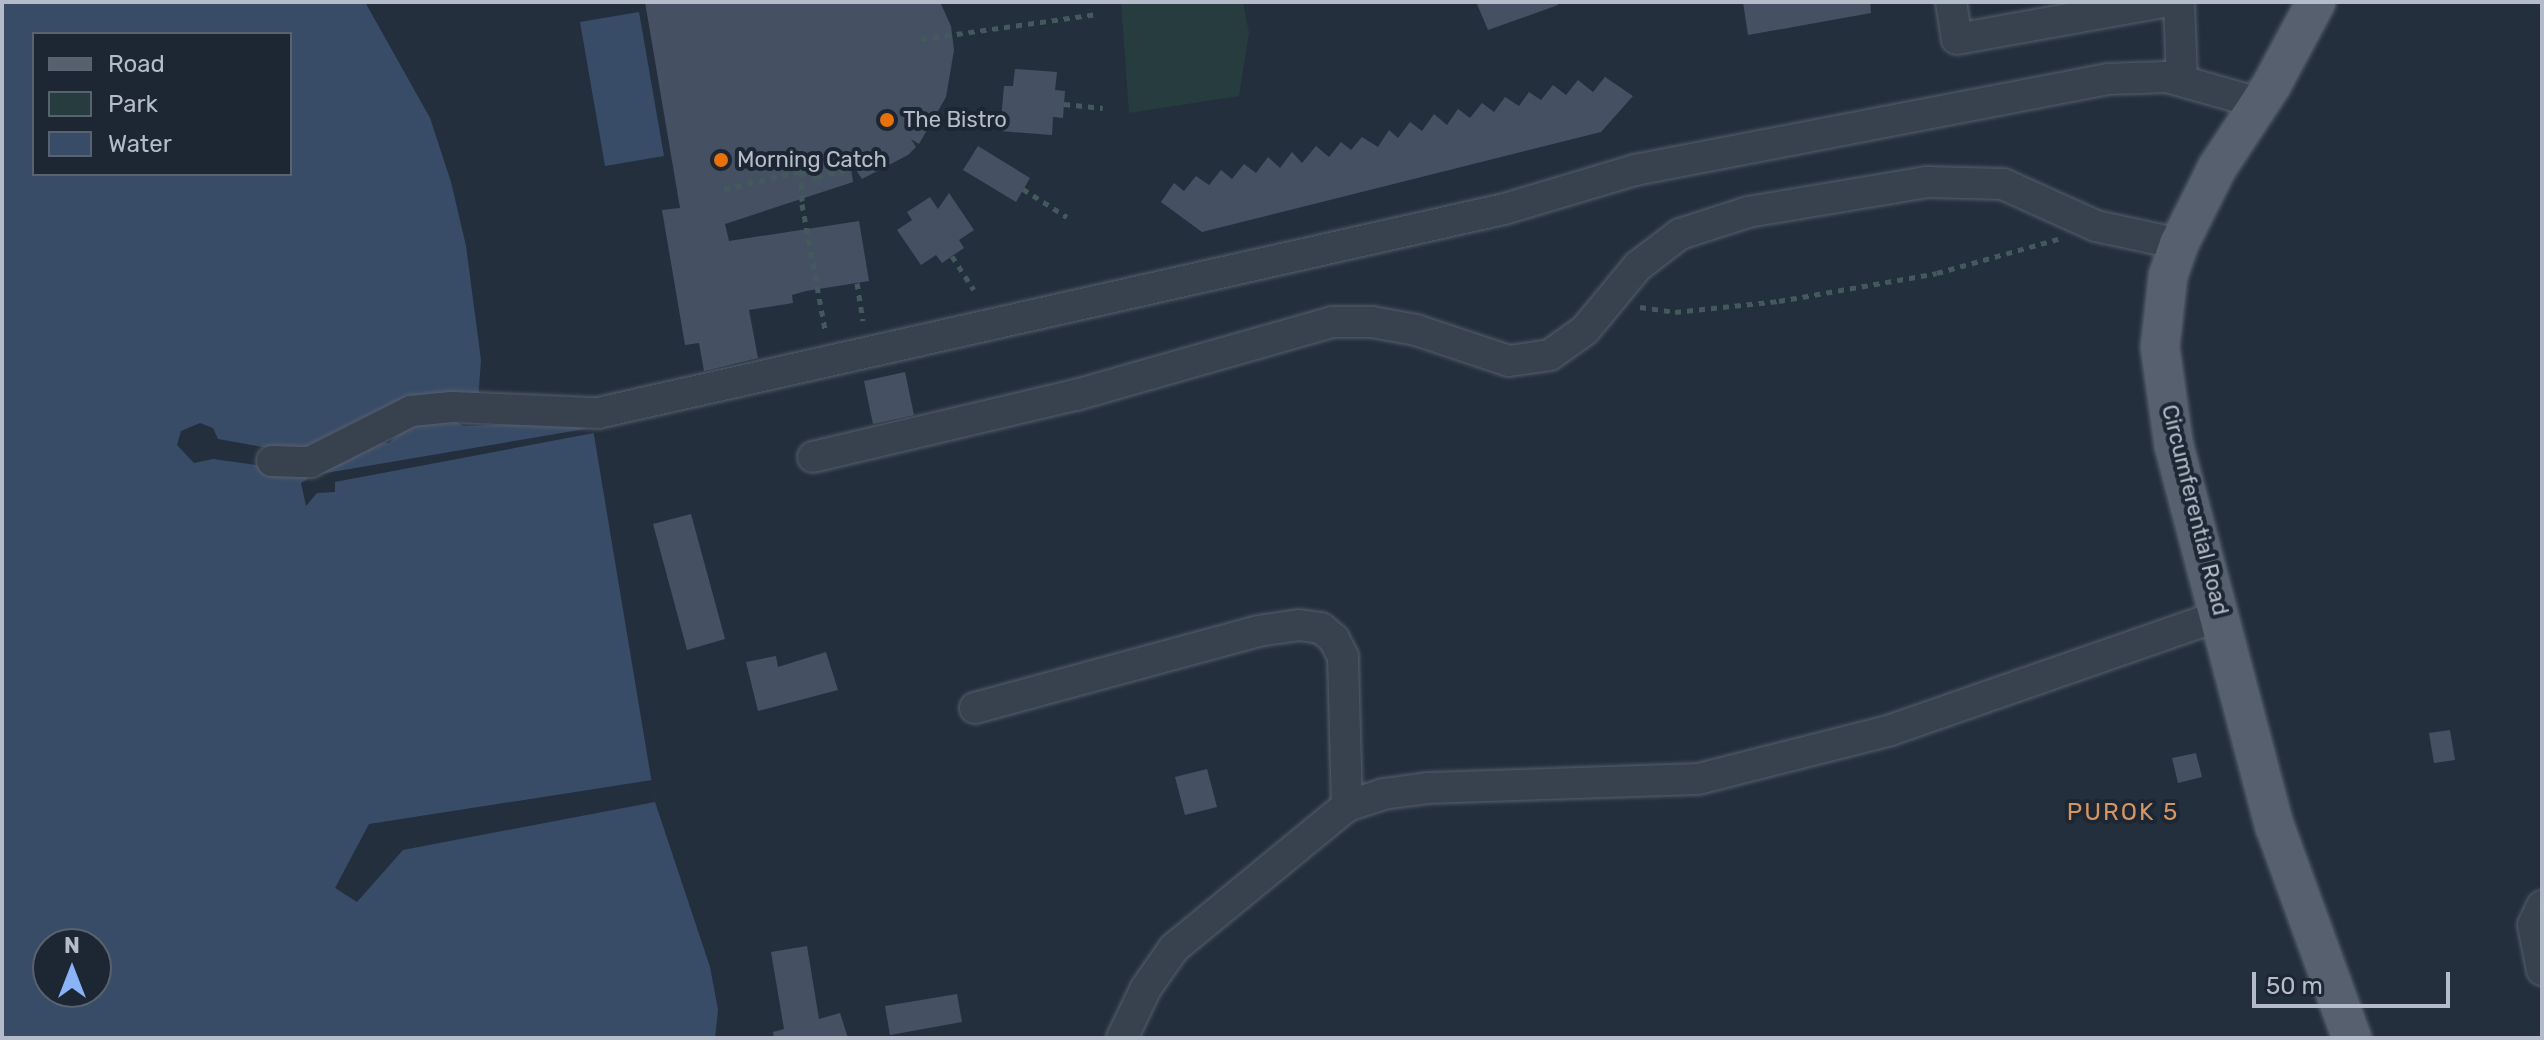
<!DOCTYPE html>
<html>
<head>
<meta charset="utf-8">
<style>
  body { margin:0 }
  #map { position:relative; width:2544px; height:1040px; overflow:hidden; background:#242f3e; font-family:Rubik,sans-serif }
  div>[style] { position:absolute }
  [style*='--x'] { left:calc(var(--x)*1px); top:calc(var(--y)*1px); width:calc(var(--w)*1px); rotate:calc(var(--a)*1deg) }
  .green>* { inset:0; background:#263c3f }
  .water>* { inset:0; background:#394c67 }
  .pier>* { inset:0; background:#242f3e }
  .building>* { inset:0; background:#455162 }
  .path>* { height:5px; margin-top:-2.5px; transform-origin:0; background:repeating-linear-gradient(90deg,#44595c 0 6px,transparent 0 12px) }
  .roads { filter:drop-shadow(0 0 2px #565f6c) drop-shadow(0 0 2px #565f6c) }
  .minor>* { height:30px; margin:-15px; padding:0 15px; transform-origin:15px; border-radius:15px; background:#38414e }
  .major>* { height:38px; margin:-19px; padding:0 19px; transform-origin:19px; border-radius:19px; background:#56606e }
  .dots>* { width:22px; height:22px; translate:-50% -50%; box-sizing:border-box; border:4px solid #1d2633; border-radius:50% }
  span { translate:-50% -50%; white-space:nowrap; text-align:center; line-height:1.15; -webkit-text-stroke:8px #1d2633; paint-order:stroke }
  .poi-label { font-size:22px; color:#b4bcc9 }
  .left { translate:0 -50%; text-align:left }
  .street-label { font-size:22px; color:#b4bcc9 }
  .neighbourhood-label { font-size:24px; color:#d59563; letter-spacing:2px }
  .frame { position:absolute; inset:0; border:4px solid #b4bcc9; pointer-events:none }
  .legend { position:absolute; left:32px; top:32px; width:260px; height:144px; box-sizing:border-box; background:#1d2633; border:2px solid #59626f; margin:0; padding:10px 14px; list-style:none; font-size:24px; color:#b4bcc9 }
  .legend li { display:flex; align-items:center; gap:16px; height:40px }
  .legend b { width:40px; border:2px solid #59626f }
  .north { position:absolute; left:32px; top:928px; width:80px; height:80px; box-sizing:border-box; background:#1d2633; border:2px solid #59626f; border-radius:50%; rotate:0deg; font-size:22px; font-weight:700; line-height:32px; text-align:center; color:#b4bcc9 }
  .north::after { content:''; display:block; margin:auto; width:28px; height:36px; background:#8ab4f8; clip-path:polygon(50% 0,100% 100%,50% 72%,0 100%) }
  .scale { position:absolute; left:2252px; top:972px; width:198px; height:36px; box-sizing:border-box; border:4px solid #b4bcc9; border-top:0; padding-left:10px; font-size:24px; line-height:28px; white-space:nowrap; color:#b4bcc9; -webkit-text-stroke:6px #1d2633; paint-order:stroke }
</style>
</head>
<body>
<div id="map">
  <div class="green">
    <div style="clip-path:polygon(1121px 2px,1243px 2px,1249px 33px,1239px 96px,1129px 113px)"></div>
  </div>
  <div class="water">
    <div style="clip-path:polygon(evenodd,2px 2px,365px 2px,430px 118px,451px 182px,466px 246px,481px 360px,478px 401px,589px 405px,655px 802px,710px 967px,718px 1010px,715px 1038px,2px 1038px,2px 2px,34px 34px,290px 34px,290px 174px,34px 174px,34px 34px,2px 2px,48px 944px,96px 944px,96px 992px,48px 992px,48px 944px)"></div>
    <div style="clip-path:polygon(639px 12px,664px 156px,605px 166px,580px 22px)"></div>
  </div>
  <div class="pier">
    <div style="clip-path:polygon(414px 399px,589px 405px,594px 433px,335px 482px,335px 492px,317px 493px,306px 506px,301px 483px,314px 475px,585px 429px,585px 423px,463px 426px,444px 415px,420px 414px,389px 443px,373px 443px,307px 472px,213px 459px,194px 463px,177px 445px,181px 431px,200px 423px,213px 428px,218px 439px,301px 454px)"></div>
    <div style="clip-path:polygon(652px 780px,655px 802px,403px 850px,357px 902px,335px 888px,369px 824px)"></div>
  </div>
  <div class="building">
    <div style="clip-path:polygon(645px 2px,940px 2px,951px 26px,954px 50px,946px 97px,919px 144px,911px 139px,916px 147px,908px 155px,862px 179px,850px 161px,853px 182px,725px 224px,729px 241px,859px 221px,869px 281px,806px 291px,792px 295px,793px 303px,749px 310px,758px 358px,704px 371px,699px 343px,685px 345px,662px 210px,680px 208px)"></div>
    <div style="clip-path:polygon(1476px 2px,1557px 2px,1558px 5px,1488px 30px)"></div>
    <div style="clip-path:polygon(1743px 2px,1870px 2px,1871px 13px,1748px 35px)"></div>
    <div style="clip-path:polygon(1015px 69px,1057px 72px,1055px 90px,1065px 91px,1064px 104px,1063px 118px,1053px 117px,1052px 135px,1000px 131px,1004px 86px,1013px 86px)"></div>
    <div style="clip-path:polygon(1605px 77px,1633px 96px,1601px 132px,1202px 232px,1161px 202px,1174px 183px,1184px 191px,1196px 176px,1209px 185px,1221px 170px,1232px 179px,1244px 164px,1256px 173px,1268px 157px,1280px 168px,1292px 152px,1302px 163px,1316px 146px,1329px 157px,1341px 142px,1351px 150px,1362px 137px,1378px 147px,1389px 130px,1398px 138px,1410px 122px,1422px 131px,1434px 114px,1447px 125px,1458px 109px,1470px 118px,1482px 103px,1494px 112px,1505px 97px,1519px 106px,1529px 92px,1541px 100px,1553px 85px,1566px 95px,1578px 80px,1593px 92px)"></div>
    <div style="clip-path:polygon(978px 146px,1030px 178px,1016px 202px,963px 170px)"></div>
    <div style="clip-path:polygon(949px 193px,974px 230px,959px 240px,964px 248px,952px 256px,942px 263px,936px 255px,921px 265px,897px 230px,912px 220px,907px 212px,930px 197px,938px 209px)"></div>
    <div style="clip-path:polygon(905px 372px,914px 415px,873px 424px,864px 381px)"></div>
    <div style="clip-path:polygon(691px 514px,725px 639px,687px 650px,653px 524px)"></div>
    <div style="clip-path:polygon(826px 652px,838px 690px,758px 711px,746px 662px,776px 656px,778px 667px)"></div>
    <div style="clip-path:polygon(2450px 730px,2455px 760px,2434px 763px,2429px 733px)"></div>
    <div style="clip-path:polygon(2196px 753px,2202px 777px,2178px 783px,2172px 758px)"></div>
    <div style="clip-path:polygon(1207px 769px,1217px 807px,1185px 815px,1175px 777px)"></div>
    <div style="clip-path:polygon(807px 946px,819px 1019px,840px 1013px,848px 1038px,774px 1038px,773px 1032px,784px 1029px,771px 952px)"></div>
    <div style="clip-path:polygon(957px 994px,962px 1022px,890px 1035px,885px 1006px)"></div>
  </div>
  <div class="path">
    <div style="--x:921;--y:39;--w:178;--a:-8.1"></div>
    <div style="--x:1064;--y:104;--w:39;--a:6"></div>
    <div style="--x:801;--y:171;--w:33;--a:88"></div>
    <div style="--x:802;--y:204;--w:127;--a:79.6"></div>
    <div style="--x:724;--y:189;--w:79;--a:-13.2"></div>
    <div style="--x:801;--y:171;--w:17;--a:21"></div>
    <div style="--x:817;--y:177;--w:28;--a:-13"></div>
    <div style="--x:1023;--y:189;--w:52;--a:32.5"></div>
    <div style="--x:952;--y:256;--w:40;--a:57.1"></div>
    <div style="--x:857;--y:283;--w:38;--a:81"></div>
    <div style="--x:1640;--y:307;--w:35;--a:8"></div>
    <div style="--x:1675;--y:312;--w:105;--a:-6"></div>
    <div style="--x:1779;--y:301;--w:160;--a:-10"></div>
    <div style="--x:1937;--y:273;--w:126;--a:-15.7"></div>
  </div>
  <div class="roads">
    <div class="minor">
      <div style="--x:1951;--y:2;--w:37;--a:81"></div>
      <div style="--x:1957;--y:39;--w:208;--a:-10.2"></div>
      <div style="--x:2179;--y:2;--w:78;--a:87.8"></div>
      <div style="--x:813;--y:457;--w:270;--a:-13.3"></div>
      <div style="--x:1076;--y:395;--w:266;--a:-15.9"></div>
      <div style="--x:1332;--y:322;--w:40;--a:0"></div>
      <div style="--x:1372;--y:322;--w:45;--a:10.3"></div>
      <div style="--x:1416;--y:330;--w:98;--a:18.4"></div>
      <div style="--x:1509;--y:361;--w:41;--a:-8.3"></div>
      <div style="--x:1550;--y:355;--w:43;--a:-35.5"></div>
      <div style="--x:1585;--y:330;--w:83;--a:-50.4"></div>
      <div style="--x:1638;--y:266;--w:53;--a:-37.3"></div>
      <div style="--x:1680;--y:234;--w:71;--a:-17.9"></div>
      <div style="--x:1748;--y:212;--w:181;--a:-9.5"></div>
      <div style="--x:1927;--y:182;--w:76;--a:1.5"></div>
      <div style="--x:2003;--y:184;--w:102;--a:24.3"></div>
      <div style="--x:2096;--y:226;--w:85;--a:12.2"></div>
      <div style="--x:272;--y:461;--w:38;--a:2"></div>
      <div style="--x:310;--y:462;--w:113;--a:-26.8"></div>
      <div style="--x:411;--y:411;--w:41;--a:-5.6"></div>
      <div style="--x:452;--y:407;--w:146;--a:2.4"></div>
      <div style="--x:598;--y:413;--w:929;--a:-12.69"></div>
      <div style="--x:1504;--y:209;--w:137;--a:-16.6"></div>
      <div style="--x:1635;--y:170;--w:483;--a:-10.9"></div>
      <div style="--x:2109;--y:79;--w:58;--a:-2"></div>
      <div style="--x:2167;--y:77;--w:96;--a:15.8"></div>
      <div style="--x:975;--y:708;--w:293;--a:-15.2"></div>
      <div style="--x:1258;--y:631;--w:41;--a:-8.3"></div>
      <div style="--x:1299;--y:625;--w:22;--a:8"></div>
      <div style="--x:1321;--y:628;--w:17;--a:40"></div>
      <div style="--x:1334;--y:639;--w:20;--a:63"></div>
      <div style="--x:1343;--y:657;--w:149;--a:88.5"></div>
      <div style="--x:2542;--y:906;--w:21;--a:115"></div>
      <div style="--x:2533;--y:925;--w:46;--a:78.7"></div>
      <div style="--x:1122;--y:1038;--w:55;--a:-64.4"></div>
      <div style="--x:1146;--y:988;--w:49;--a:-55"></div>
      <div style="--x:1174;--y:948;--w:224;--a:-39.4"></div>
      <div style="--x:1347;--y:806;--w:38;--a:-18"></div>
      <div style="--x:1383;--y:794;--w:45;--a:-7.6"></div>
      <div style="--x:1428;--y:788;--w:270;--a:-1.9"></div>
      <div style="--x:1698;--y:779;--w:199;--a:-14.2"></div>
      <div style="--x:1891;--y:730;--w:349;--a:-19.2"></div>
    </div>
    <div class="major">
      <div style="--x:2316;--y:2;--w:95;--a:118.2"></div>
      <div style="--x:2271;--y:86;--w:98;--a:123.4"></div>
      <div style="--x:2217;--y:168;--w:85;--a:116.6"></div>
      <div style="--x:2179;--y:244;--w:34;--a:109"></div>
      <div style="--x:2168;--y:276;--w:71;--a:96.4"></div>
      <div style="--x:2160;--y:347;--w:100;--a:82"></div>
      <div style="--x:2174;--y:446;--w:394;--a:75.2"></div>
      <div style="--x:2275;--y:827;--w:225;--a:70"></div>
    </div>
  </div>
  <div class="dots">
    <div style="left:887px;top:120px;background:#e8710a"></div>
    <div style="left:721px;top:160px;background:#e8710a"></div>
  </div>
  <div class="poi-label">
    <span class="left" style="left:903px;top:120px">The Bistro</span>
    <span class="left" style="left:737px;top:160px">Morning Catch</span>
  </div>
  <div class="street-label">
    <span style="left:2195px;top:510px;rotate:76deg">Circumferential Road</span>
  </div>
  <div class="neighbourhood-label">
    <span style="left:2123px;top:813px">PUROK 5</span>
  </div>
  <div class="frame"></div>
  <ul class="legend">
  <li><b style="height:10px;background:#56606e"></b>Road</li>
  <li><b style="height:22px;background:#263c3f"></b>Park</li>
  <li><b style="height:22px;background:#394c67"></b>Water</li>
  </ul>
  <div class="north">N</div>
  <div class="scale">50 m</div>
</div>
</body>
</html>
